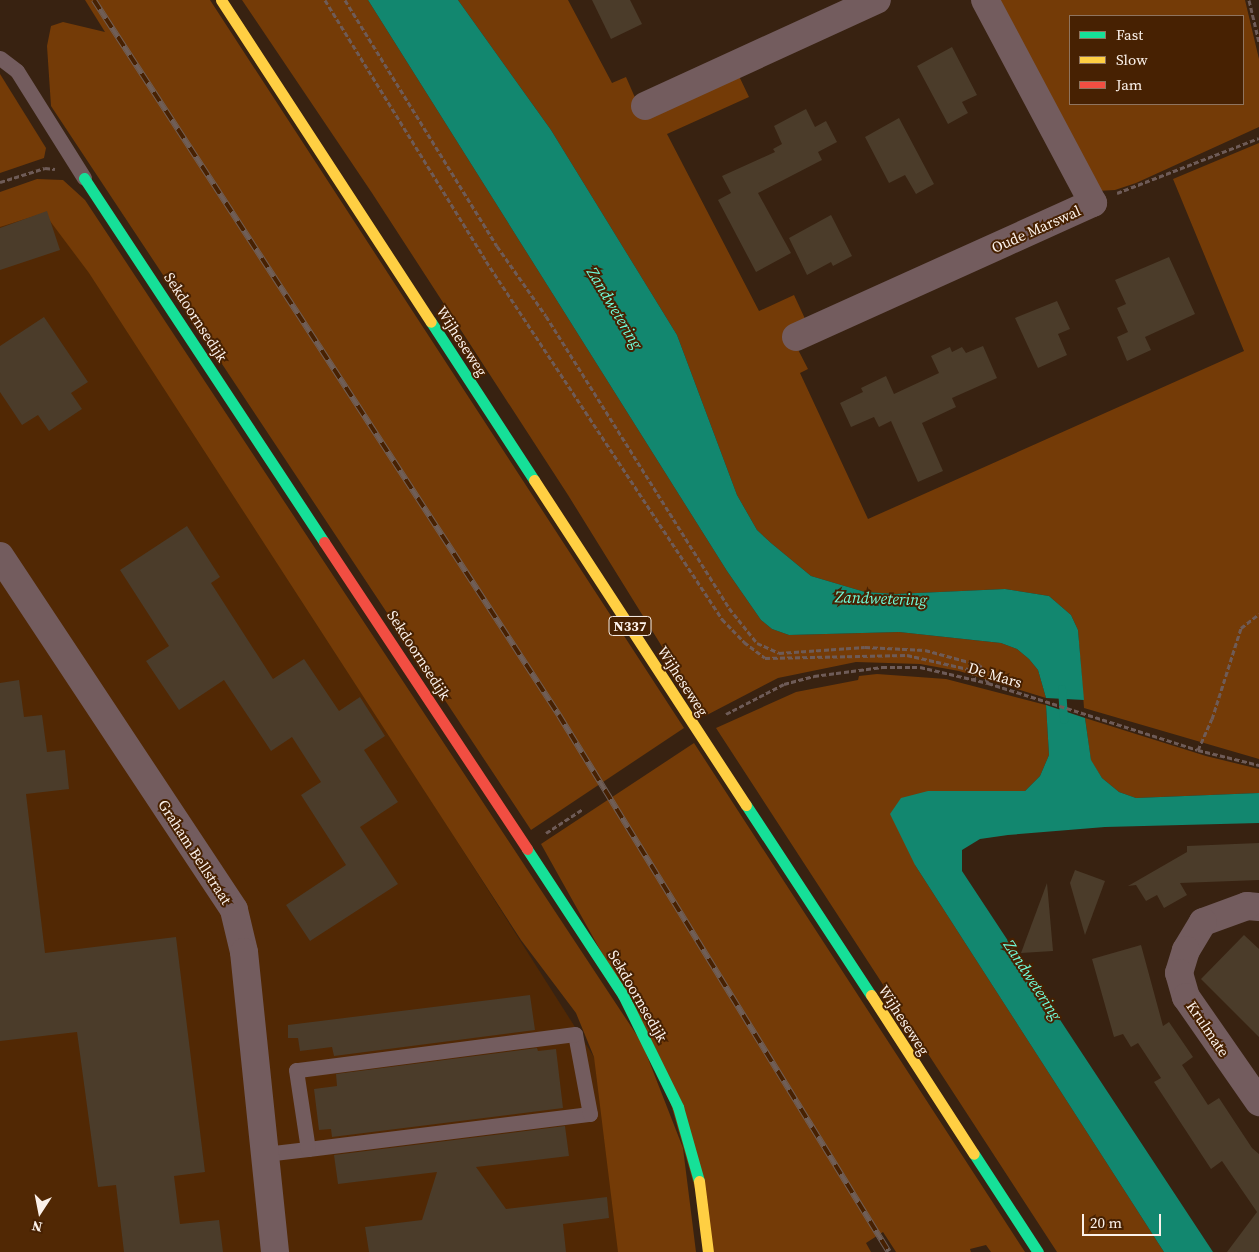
<!DOCTYPE html>
<html>
<head>
<meta charset="utf-8">
<style>
  body { margin:0 }
  #map { position:relative; width:1259px; height:1252px; overflow:hidden; background:#382211; font-family:"Source Serif 4",serif }
  div>[style] { position:absolute }
  [style*='--x'] { left:calc(var(--x)*1px); top:calc(var(--y)*1px); width:calc(var(--w)*1px); rotate:calc(var(--a)*1deg) }
  .built>* { inset:0; background:#512804 }
  .green>* { inset:0; background:#743b07 }
  .water>* { inset:0; background:#12876f }
  .stream>* { height:8px; margin:-4px; padding:0 4px; transform-origin:4px; border-radius:4px; background:#12876f }
  .building>* { inset:0; background:#4b3c2a }
  .path>* { height:3px; margin-top:-1.5px; transform-origin:0; background:repeating-linear-gradient(90deg,#6e5b57 0 5px,transparent 0 7.5px) }
  .lane>* { height:15px; margin:-7.5px; padding:0 7.5px; transform-origin:7.5px; border-radius:7.5px; background:#735c5e }
  .street>* { height:28px; margin:-14px; padding:0 14px; transform-origin:14px; border-radius:14px; background:#735c5e }
  .fast>* { height:11px; margin:-5.5px; padding:0 5.5px; transform-origin:5.5px; border-radius:5.5px; background:#16e098 }
  .slow>* { height:11px; margin:-5.5px; padding:0 5.5px; transform-origin:5.5px; border-radius:5.5px; background:#ffcf43 }
  .jam>* { height:11px; margin:-5.5px; padding:0 5.5px; transform-origin:5.5px; border-radius:5.5px; background:#f24e42 }
  .rail>* { height:5.5px; margin-top:-2.75px; transform-origin:0; background:repeating-linear-gradient(90deg,#472102 0 11px,#6f5e57 0 22px); box-sizing:border-box; border-block:1px solid #6f5e57 }
  span { translate:-50% -50%; white-space:nowrap; text-align:center; line-height:1.15; -webkit-text-stroke:4px #472102; paint-order:stroke }
  .shield-label span { padding:1px 4px; background:#472102; border:1px solid; border-radius:4px; -webkit-text-stroke-width:0 }
  .shield-label { font-size:14px; color:#fbf1ea; font-weight:700 }
  .street-label { font-size:15px; color:#fbf1ea }
  .water-label { font-size:16px; color:#71fddb; font-style:italic }
  .legend { position:absolute; left:1069px; top:15px; width:175px; height:90px; box-sizing:border-box; background:#472102; border:1px solid #8f745f; margin:0; padding:6px 9px; list-style:none; font-size:15px; color:#fbf1ea }
  .legend li { display:flex; align-items:center; gap:10px; height:25px }
  .legend b { width:25px; border:1px solid #8f745f }
  .north { position:absolute; left:15px; top:1187px; width:50px; height:50px; -webkit-text-stroke:4px #472102; paint-order:stroke; rotate:191deg; font-size:14px; font-weight:700; line-height:20px; text-align:center; color:#fbf1ea }
  .north::after { content:''; display:block; margin:auto; width:18px; height:22px; background:#fbf1ea; clip-path:polygon(50% 0,100% 100%,50% 72%,0 100%) }
  .scale { position:absolute; left:1082px; top:1214px; width:79px; height:22px; box-sizing:border-box; border:2px solid #fbf1ea; border-top:0; padding-left:6px; font-size:15px; line-height:18px; white-space:nowrap; color:#fbf1ea; -webkit-text-stroke:4px #472102; paint-order:stroke }
</style>
</head>
<body>
<div id="map">
  <div class="built">
    <div style="clip-path:polygon(53px 204px,594px 1057px,690px 1252px,0 1252px,0 220px)"></div>
  </div>
  <div class="green">
    <div style="clip-path:polygon(85px 0,210px 0,684px 728px,531px 830px,51px 106px,47px 46px,51px 26px,63px 22px,105px 32px)"></div>
    <div style="clip-path:polygon(242px 0,368px 0,727px 571px,761px 620px,772px 629px,789px 635px,899px 632px,1001px 643px,1017px 649px,1029px 659px,1038px 670px,1046px 698px,959px 671px,920px 664px,856px 662px,778px 678px,705px 716px,568px 495px,372px 193px)"></div>
    <div style="clip-path:polygon(458px 0,568px 0,612px 83px,626px 77px,640px 109px,738px 74px,749px 97px,667px 134px,759px 311px,794px 295px,807px 323px,789px 332px,808px 369px,800px 373px,868px 519px,1244px 351px,1173px 179px,1259px 143px,1259px 759px,1084px 708px,1078px 630px,1071px 615px,1049px 596px,1005px 589px,896px 594px,865px 592px,811px 576px,771px 543px,757px 530px,737px 495px,677px 335px,551px 130px)"></div>
    <div style="clip-path:polygon(evenodd,996px 0,1245px 0,1259px 59px,1259px 127px,1136px 183px,1115px 190px,1096px 191px,996px 0,1070px 16px,1243px 16px,1243px 104px,1070px 104px,1070px 16px)"></div>
    <div style="clip-path:polygon(0 74px,46px 148px,44px 158px,0 173px)"></div>
    <div style="clip-path:polygon(37px 179px,63px 180px,85px 200px,642px 1043px,683px 1148px,696px 1252px,618px 1252px,594px 1057px,576px 1013px,521px 940px,89px 273px,44px 213px,0 227px,0 192px)"></div>
    <div style="clip-path:polygon(877px 674px,946px 679px,1046px 705px,1049px 755px,1040px 776px,1025px 791px,915px 865px,1164px 1252px,1057px 1252px,716px 728px,796px 692px,858px 680px,859px 676px)"></div>
    <div style="clip-path:polygon(1085px 718px,1206px 756px,1259px 769px,1259px 793px,1136px 798px,1119px 792px,1102px 778px,1091px 761px)"></div>
    <div style="clip-path:polygon(694px 743px,1025px 1252px,991px 1252px,986px 1245px,970px 1249px,971px 1252px,896px 1252px,883px 1232px,866px 1243px,871px 1252px,713px 1252px,655px 1048px,541px 844px)"></div>
  </div>
  <div class="water">
    <div style="clip-path:polygon(368px 0,458px 0,551px 130px,677px 335px,737px 495px,757px 530px,771px 543px,811px 576px,865px 592px,896px 594px,1005px 589px,1049px 596px,1071px 615px,1078px 630px,1084px 700px,1046px 698px,1038px 670px,1029px 659px,1017px 649px,1001px 643px,899px 632px,789px 635px,772px 629px,761px 620px,727px 571px)"></div>
    <div style="clip-path:polygon(1046px 705px,1085px 718px,1091px 760px,1102px 778px,1119px 792px,1136px 798px,1259px 793px,1259px 823px,1105px 827px,1008px 835px,980px 839px,962px 850px,962px 871px,1213px 1252px,1164px 1252px,915px 865px,890px 814px,901px 798px,928px 791px,1025px 791px,1040px 776px,1049px 755px)"></div>
  </div>
  <div class="stream">
    <div style="--x:1062;--y:689;--w:31;--a:86"></div>
  </div>
  <div class="building">
    <div style="clip-path:polygon(592px 0,630px 0,642px 24px,611px 39px)"></div>
    <div style="clip-path:polygon(952px 47px,977px 95px,962px 102px,968px 113px,948px 124px,917px 66px)"></div>
    <div style="clip-path:polygon(806px 109px,815px 127px,826px 121px,837px 142px,818px 152px,822px 160px,758px 193px,791px 253px,756px 272px,718px 200px,731px 193px,722px 176px,775px 152px,773px 149px,782px 144px,774px 126px)"></div>
    <div style="clip-path:polygon(899px 118px,934px 184px,916px 194px,905px 175px,889px 183px,865px 137px)"></div>
    <div style="clip-path:polygon(47px 211px,60px 250px,0 270px,0 228px)"></div>
    <div style="clip-path:polygon(831px 215px,852px 256px,833px 266px,831px 262px,807px 275px,789px 238px)"></div>
    <div style="clip-path:polygon(1169px 257px,1195px 314px,1145px 337px,1151px 350px,1127px 361px,1117px 337px,1128px 332px,1117px 308px,1126px 304px,1115px 280px)"></div>
    <div style="clip-path:polygon(1057px 301px,1070px 329px,1058px 334px,1067px 355px,1038px 368px,1015px 318px)"></div>
    <div style="clip-path:polygon(44px 317px,88px 382px,71px 393px,82px 409px,49px 431px,38px 415px,22px 425px,0 392px,0 346px)"></div>
    <div style="clip-path:polygon(983px 346px,997px 378px,952px 398px,956px 407px,922px 423px,943px 471px,918px 482px,891px 421px,879px 427px,874px 417px,851px 427px,840px 403px,863px 392px,861px 388px,886px 376px,894px 394px,939px 373px,931px 356px,950px 347px,952px 352px,962px 347px,966px 353px)"></div>
    <div style="clip-path:polygon(187px 526px,220px 577px,211px 583px,273px 679px,304px 659px,339px 711px,360px 697px,385px 736px,364px 750px,398px 802px,360px 827px,398px 884px,310px 941px,286px 905px,346px 865px,301px 795px,321px 782px,292px 737px,271px 751px,224px 680px,179px 710px,146px 661px,169px 646px,120px 570px)"></div>
    <div style="clip-path:polygon(19px 680px,24px 717px,42px 715px,47px 752px,65px 750px,69px 789px,26px 794px,45px 953px,176px 937px,205px 1172px,174px 1176px,180px 1224px,219px 1220px,223px 1252px,124px 1252px,116px 1185px,98px 1187px,77px 1032px,0 1041px,0 683px)"></div>
    <div style="clip-path:polygon(1259px 843px,1259px 880px,1180px 883px,1187px 895px,1164px 908px,1157px 895px,1146px 901px,1136px 885px,1128px 886px,1187px 852px,1187px 846px)"></div>
    <div style="clip-path:polygon(1075px 870px,1105px 881px,1085px 935px,1070px 883px)"></div>
    <div style="clip-path:polygon(1047px 883px,1053px 951px,1021px 953px)"></div>
    <div style="clip-path:polygon(1244px 935px,1259px 949px,1259px 1037px,1201px 979px)"></div>
    <div style="clip-path:polygon(1141px 945px,1163px 1026px,1169px 1022px,1193px 1057px,1182px 1065px,1208px 1105px,1219px 1098px,1252px 1148px,1259px 1154px,1259px 1252px,1227px 1252px,1257px 1212px,1222px 1161px,1211px 1169px,1154px 1082px,1161px 1078px,1138px 1043px,1131px 1047px,1123px 1034px,1114px 1037px,1092px 959px)"></div>
    <div style="clip-path:polygon(530px 995px,535px 1030px,334px 1056px,332px 1047px,300px 1051px,298px 1038px,288px 1038px,288px 1025px)"></div>
    <div style="clip-path:polygon(537px 1048px,538px 1051px,556px 1049px,563px 1108px,332px 1137px,331px 1129px,319px 1130px,314px 1089px,337px 1086px,336px 1074px)"></div>
    <div style="clip-path:polygon(565px 1126px,569px 1156px,476px 1167px,506px 1209px,607px 1197px,609px 1218px,563px 1224px,566px 1252px,369px 1252px,365px 1227px,422px 1220px,437px 1172px,338px 1184px,334px 1155px)"></div>
  </div>
  <div class="path">
    <div style="--x:325;--y:0;--w:307;--a:58.3"></div>
    <div style="--x:486;--y:261;--w:429;--a:56.6"></div>
    <div style="--x:722;--y:619;--w:32;--a:46"></div>
    <div style="--x:744;--y:642;--w:26;--a:37"></div>
    <div style="--x:765;--y:658;--w:142;--a:-1.2"></div>
    <div style="--x:907;--y:655;--w:67;--a:13"></div>
    <div style="--x:972;--y:670;--w:10;--a:73"></div>
    <div style="--x:345;--y:0;--w:289;--a:58.3"></div>
    <div style="--x:497;--y:246;--w:85;--a:55"></div>
    <div style="--x:546;--y:316;--w:345;--a:57.9"></div>
    <div style="--x:729;--y:608;--w:45;--a:51.3"></div>
    <div style="--x:757;--y:643;--w:24;--a:24"></div>
    <div style="--x:779;--y:653;--w:86;--a:-4"></div>
    <div style="--x:865;--y:647;--w:60;--a:2.9"></div>
    <div style="--x:925;--y:650;--w:57;--a:15.3"></div>
    <div style="--x:980;--y:665;--w:20;--a:66"></div>
    <div style="--x:1249;--y:0;--w:43;--a:76.6"></div>
    <div style="--x:0;--y:182;--w:47;--a:-17.3"></div>
    <div style="--x:45;--y:168;--w:10;--a:6"></div>
    <div style="--x:1117;--y:193;--w:152;--a:-21.2"></div>
    <div style="--x:726;--y:714;--w:65;--a:-27.3"></div>
    <div style="--x:784;--y:684;--w:31;--a:-15"></div>
    <div style="--x:814;--y:676;--w:69;--a:-7.5"></div>
    <div style="--x:882;--y:667;--w:38;--a:0"></div>
    <div style="--x:920;--y:667;--w:70;--a:13.2"></div>
    <div style="--x:988;--y:683;--w:220;--a:17.7"></div>
    <div style="--x:1198;--y:750;--w:63;--a:13.8"></div>
    <div style="--x:1198;--y:750;--w:34;--a:-66"></div>
    <div style="--x:1212;--y:719;--w:96;--a:-72.3"></div>
    <div style="--x:1241;--y:628;--w:23;--a:-38"></div>
    <div style="--x:546;--y:833;--w:44;--a:-33"></div>
  </div>
  <div class="lane">
    <div style="--x:0;--y:58;--w:21;--a:37"></div>
    <div style="--x:17;--y:71;--w:126;--a:57.9"></div>
    <div style="--x:265;--y:1154;--w:43;--a:-6.6"></div>
    <div style="--x:308;--y:1149;--w:284;--a:-7.1"></div>
    <div style="--x:590;--y:1114;--w:81;--a:-100.6"></div>
    <div style="--x:575;--y:1034;--w:281;--a:172.6"></div>
    <div style="--x:296;--y:1070;--w:80;--a:81.4"></div>
  </div>
  <div class="street">
    <div style="--x:645;--y:106;--w:255;--a:-24.6"></div>
    <div style="--x:796;--y:337;--w:326;--a:-24.3"></div>
    <div style="--x:1093;--y:203;--w:230;--a:-118"></div>
    <div style="--x:0;--y:556;--w:424;--a:56.5"></div>
    <div style="--x:234;--y:910;--w:43;--a:76.6"></div>
    <div style="--x:244;--y:952;--w:302;--a:84.1"></div>
    <div style="--x:1259;--y:907;--w:12;--a:-175"></div>
    <div style="--x:1247;--y:906;--w:47;--a:160"></div>
    <div style="--x:1203;--y:922;--w:33;--a:121"></div>
    <div style="--x:1186;--y:950;--w:24;--a:107"></div>
    <div style="--x:1179;--y:973;--w:25;--a:74"></div>
    <div style="--x:1186;--y:997;--w:128;--a:55.2"></div>
  </div>
  <div class="fast">
    <div style="--x:84;--y:178;--w:436;--a:56.6"></div>
    <div style="--x:431;--y:322;--w:189;--a:56.9"></div>
    <div style="--x:746;--y:805;--w:227;--a:56.7"></div>
    <div style="--x:527;--y:849;--w:175;--a:56.7"></div>
    <div style="--x:623;--y:995;--w:125;--a:63.8"></div>
    <div style="--x:678;--y:1107;--w:77;--a:74.2"></div>
    <div style="--x:974;--y:1154;--w:117;--a:56.9"></div>
  </div>
  <div class="slow">
    <div style="--x:221;--y:0;--w:384;--a:56.9"></div>
    <div style="--x:534;--y:480;--w:388;--a:56.9"></div>
    <div style="--x:871;--y:995;--w:189;--a:57.1"></div>
    <div style="--x:699;--y:1181;--w:72;--a:82.8"></div>
  </div>
  <div class="jam">
    <div style="--x:324;--y:542;--w:368;--a:56.5"></div>
  </div>
  <div class="rail">
    <div style="--x:94;--y:0;--w:853;--a:56.96"></div>
    <div style="--x:559;--y:715;--w:630;--a:58.43"></div>
  </div>
  <div class="shield-label">
    <span style="left:630px;top:626px">N337</span>
  </div>
  <div class="street-label">
    <span style="left:1036px;top:229px;rotate:-24deg">Oude Marswal</span>
    <span style="left:196px;top:317px;rotate:57deg">Sekdoornsedijk</span>
    <span style="left:462px;top:341px;rotate:57deg">Wijheseweg</span>
    <span style="left:419px;top:655px;rotate:57deg">Sekdoornsedijk</span>
    <span style="left:995px;top:675px;rotate:17deg">De Mars</span>
    <span style="left:683px;top:681px;rotate:57deg">Wijheseweg</span>
    <span style="left:195px;top:852px;rotate:57deg">Graham Bellstraat</span>
    <span style="left:638px;top:996px;rotate:60deg">Sekdoornsedijk</span>
    <span style="left:904px;top:1020px;rotate:57deg">Wijheseweg</span>
    <span style="left:1208px;top:1029px;rotate:56deg">Krulmate</span>
  </div>
  <div class="water-label">
    <span style="left:615px;top:308px;rotate:59deg">Zandwetering</span>
    <span style="left:881px;top:598px;rotate:2deg">Zandwetering</span>
    <span style="left:1033px;top:980px;rotate:57deg">Zandwetering</span>
  </div>
  <ul class="legend">
  <li><b style="height:6px;background:#16e098"></b>Fast</li>
  <li><b style="height:6px;background:#ffcf43"></b>Slow</li>
  <li><b style="height:6px;background:#f24e42"></b>Jam</li>
  </ul>
  <div class="north">N</div>
  <div class="scale">20 m</div>
</div>
</body>
</html>
